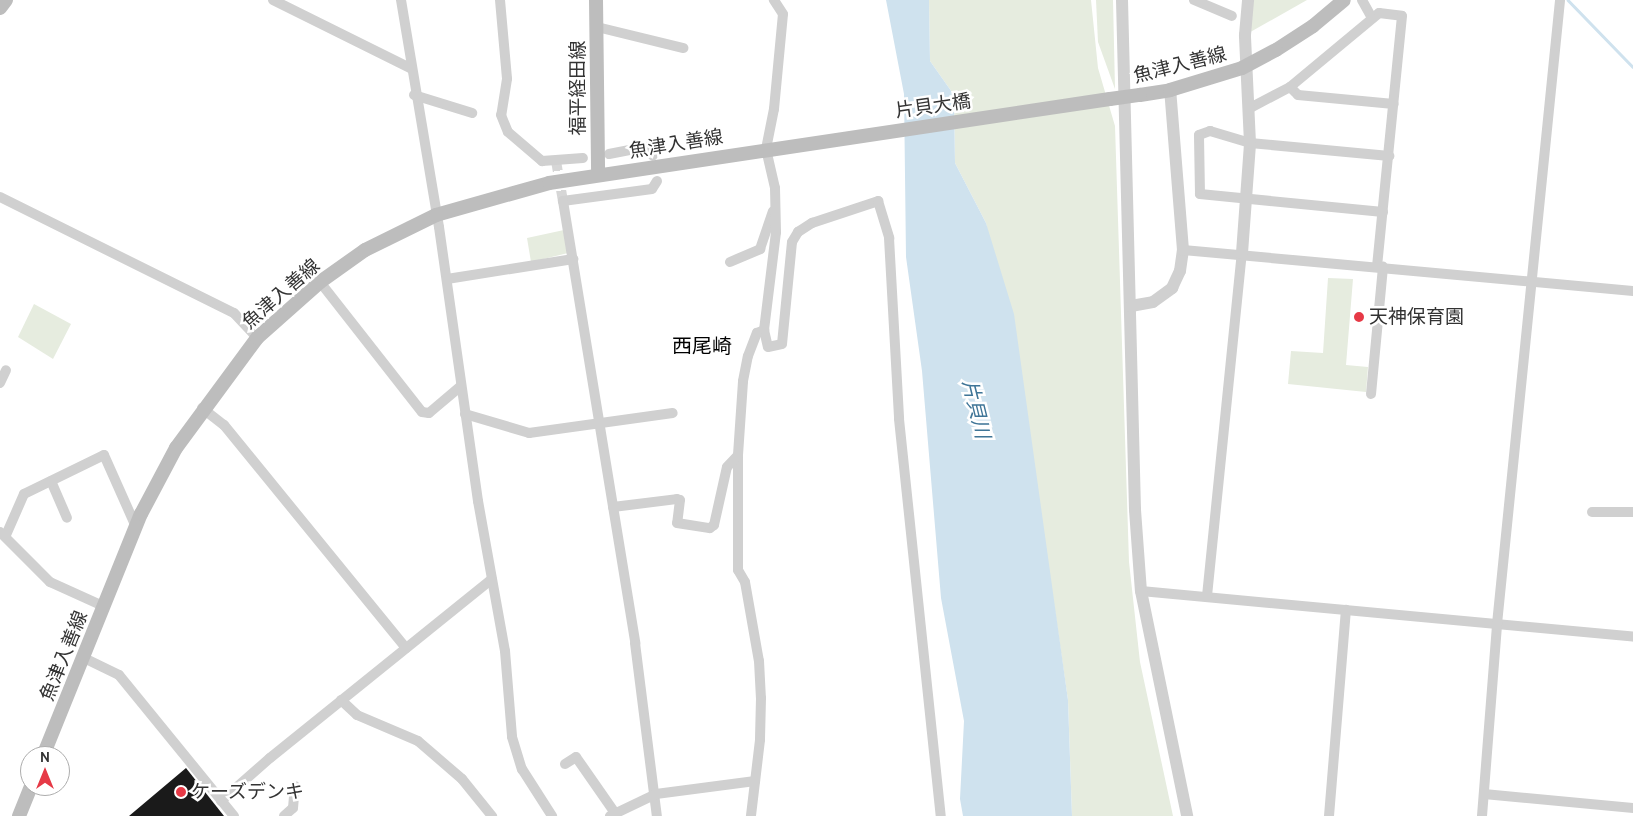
<!DOCTYPE html>
<html>
<head>
<meta charset="utf-8">
<style>
  body { margin:0 }
  #map { position:relative; width:1633px; height:816px; overflow:hidden; background:#fff; font-family:Cabin,"Noto Sans JP",sans-serif }
  div>[style] { position:absolute }
  [style*='--x'] { left:calc(var(--x)*1px); top:calc(var(--y)*1px); width:calc(var(--w)*1px); rotate:calc(var(--a)*1deg) }
  .green>* { inset:0; background:#e6ecdf }
  .water>* { inset:0; background:#cfe2ee }
  .stream>* { height:2.5px; margin:-1.25px; padding:0 1.25px; transform-origin:1.25px; border-radius:1.25px; background:#cfe2ee }
  .building>* { inset:0; background:#1a1a1a }
  .minor-tunnel>* { height:10px; margin-top:-5px; transform-origin:0; background:repeating-linear-gradient(90deg,#d6d6d6 0 10px,transparent 0 15px) }
  .minor>* { height:10px; margin:-5px; padding:0 5px; transform-origin:5px; border-radius:5px; background:#d0d0d0 }
  .tertiary>* { height:12px; margin:-6px; padding:0 6px; transform-origin:6px; border-radius:6px; background:#d0d0d0 }
  .secondary>* { height:14px; margin:-7px; padding:0 7px; transform-origin:7px; border-radius:7px; background:#bdbdbd }
  .secondary-bridge>* { height:14px; margin:-7px; padding:0 7px; transform-origin:7px; border-radius:7px; background:#bdbdbd }
  .dots>* { width:14px; height:14px; translate:-50% -50%; box-sizing:border-box; border:2px solid #fff; border-radius:50% }
  span { translate:-50% -50%; white-space:nowrap; text-align:center; line-height:1.15; -webkit-text-stroke:5px #fff; paint-order:stroke }
  .street-label { font-size:19px; color:#333 }
  .poi-label { font-size:19px; color:#333 }
  .left { translate:0 -50%; text-align:left }
  .neighbourhood-label { font-size:20px; color:#000 }
  .water-label { font-size:20px; color:#3f7597; font-style:italic }
  .north { position:absolute; left:20px; top:746px; width:50px; height:50px; box-sizing:border-box; background:#fff; border:1px solid #adadad; border-radius:50%; rotate:0deg; font-size:14px; font-weight:700; line-height:20px; text-align:center; color:#333 }
  .north::after { content:''; display:block; margin:auto; width:18px; height:22px; background:#e63946; clip-path:polygon(50% 0,100% 100%,50% 72%,0 100%) }
</style>
</head>
<body>
<div id="map">
  <div class="green">
    <div style="clip-path:polygon(929px 0,1091px 0,1098px 68px,1115px 126px,1129px 562px,1140px 662px,1173px 816px,1072px 816px,1068px 700px,1033px 461px,986px 223px,955px 163px,954px 95px,930px 61px)"></div>
    <div style="clip-path:polygon(1096px 0,1113px 0,1115px 89px,1098px 42px)"></div>
    <div style="clip-path:polygon(1248px 0,1307px 0,1245px 35px)"></div>
    <div style="clip-path:polygon(564px 230px,568px 253px,531px 262px,527px 238px)"></div>
    <div style="clip-path:polygon(1328px 278px,1353px 279px,1346px 365px,1368px 367px,1366px 392px,1288px 384px,1291px 351px,1323px 353px)"></div>
    <div style="clip-path:polygon(34px 304px,71px 324px,53px 359px,18px 337px)"></div>
  </div>
  <div class="water">
    <div style="clip-path:polygon(886px 0,929px 0,930px 61px,954px 95px,955px 163px,986px 223px,1014px 314px,1068px 700px,1072px 816px,963px 816px,960px 799px,964px 721px,941px 598px,922px 371px,906px 257px,904px 94px)"></div>
  </div>
  <div class="stream">
    <div style="--x:1568;--y:0;--w:93;--a:45.9"></div>
  </div>
  <div class="building">
    <div style="clip-path:polygon(186px 768px,224px 816px,129px 816px)"></div>
  </div>
  <div class="minor-tunnel">
    <div style="--x:556;--y:161;--w:41;--a:80.1"></div>
  </div>
  <div class="minor">
    <div style="--x:273;--y:0;--w:153;--a:26.4"></div>
    <div style="--x:401;--y:0;--w:230;--a:80.5"></div>
    <div style="--x:439;--y:227;--w:277;--a:81.9"></div>
    <div style="--x:478;--y:501;--w:152;--a:79.8"></div>
    <div style="--x:505;--y:651;--w:86;--a:85.3"></div>
    <div style="--x:512;--y:737;--w:34;--a:73"></div>
    <div style="--x:522;--y:769;--w:56;--a:57.4"></div>
    <div style="--x:500;--y:0;--w:79;--a:84.9"></div>
    <div style="--x:507;--y:79;--w:36;--a:99"></div>
    <div style="--x:501;--y:115;--w:18;--a:68"></div>
    <div style="--x:508;--y:132;--w:45;--a:40.5"></div>
    <div style="--x:542;--y:161;--w:41;--a:-4.2"></div>
    <div style="--x:1194;--y:0;--w:41;--a:22.8"></div>
    <div style="--x:1362;--y:0;--w:21;--a:61"></div>
    <div style="--x:597;--y:27;--w:89;--a:13.7"></div>
    <div style="--x:1290;--y:87;--w:11;--a:45"></div>
    <div style="--x:1298;--y:95;--w:96;--a:5.4"></div>
    <div style="--x:414;--y:95;--w:61;--a:17.2"></div>
    <div style="--x:1250;--y:108;--w:45;--a:-27.7"></div>
    <div style="--x:1290;--y:87;--w:116;--a:-39.7"></div>
    <div style="--x:1379;--y:13;--w:23;--a:7"></div>
    <div style="--x:1402;--y:16;--w:251;--a:95.7"></div>
    <div style="--x:609;--y:154;--w:38;--a:-11"></div>
    <div style="--x:646;--y:147;--w:11;--a:52"></div>
    <div style="--x:657;--y:181;--w:9;--a:122"></div>
    <div style="--x:652;--y:189;--w:90;--a:172.3"></div>
    <div style="--x:563;--y:201;--w:448;--a:80.7"></div>
    <div style="--x:635;--y:643;--w:174;--a:82.8"></div>
    <div style="--x:0;--y:197;--w:261;--a:26.4"></div>
    <div style="--x:234;--y:313;--w:34;--a:47"></div>
    <div style="--x:1383;--y:212;--w:184;--a:-174.4"></div>
    <div style="--x:1200;--y:194;--w:59;--a:-91"></div>
    <div style="--x:1199;--y:135;--w:12;--a:-20"></div>
    <div style="--x:1210;--y:131;--w:42;--a:16.7"></div>
    <div style="--x:1250;--y:143;--w:140;--a:5.3"></div>
    <div style="--x:1183;--y:250;--w:452;--a:5.2"></div>
    <div style="--x:730;--y:262;--w:33;--a:-23"></div>
    <div style="--x:760;--y:249;--w:40;--a:-71.1"></div>
    <div style="--x:447;--y:279;--w:128;--a:-9"></div>
    <div style="--x:320;--y:282;--w:165;--a:51.9"></div>
    <div style="--x:422;--y:412;--w:7;--a:8"></div>
    <div style="--x:429;--y:413;--w:42;--a:-40.2"></div>
    <div style="--x:764;--y:330;--w:17;--a:77"></div>
    <div style="--x:768;--y:347;--w:14;--a:-12"></div>
    <div style="--x:782;--y:344;--w:102;--a:-84.4"></div>
    <div style="--x:792;--y:242;--w:12;--a:-59"></div>
    <div style="--x:798;--y:232;--w:17;--a:-33"></div>
    <div style="--x:812;--y:223;--w:70;--a:-18.4"></div>
    <div style="--x:878;--y:201;--w:39;--a:73"></div>
    <div style="--x:889;--y:238;--w:181;--a:86.8"></div>
    <div style="--x:899;--y:419;--w:399;--a:84"></div>
    <div style="--x:0;--y:383;--w:14;--a:-65"></div>
    <div style="--x:1371;--y:394;--w:128;--a:-84.6"></div>
    <div style="--x:202;--y:408;--w:28;--a:38"></div>
    <div style="--x:224;--y:425;--w:288;--a:50.8"></div>
    <div style="--x:465;--y:414;--w:67;--a:16.5"></div>
    <div style="--x:529;--y:433;--w:145;--a:-7.9"></div>
    <div style="--x:738;--y:455;--w:115;--a:90"></div>
    <div style="--x:738;--y:570;--w:14;--a:60"></div>
    <div style="--x:745;--y:582;--w:80;--a:80"></div>
    <div style="--x:759;--y:661;--w:37;--a:87"></div>
    <div style="--x:761;--y:698;--w:42;--a:91.4"></div>
    <div style="--x:760;--y:740;--w:77;--a:96.8"></div>
    <div style="--x:51;--y:481;--w:40;--a:66.6"></div>
    <div style="--x:613;--y:507;--w:64;--a:-7.1"></div>
    <div style="--x:677;--y:499;--w:3;--a:18"></div>
    <div style="--x:680;--y:500;--w:23;--a:97"></div>
    <div style="--x:677;--y:523;--w:33;--a:9"></div>
    <div style="--x:710;--y:528;--w:5;--a:-37"></div>
    <div style="--x:714;--y:525;--w:59;--a:-77.4"></div>
    <div style="--x:727;--y:467;--w:16;--a:-47"></div>
    <div style="--x:738;--y:455;--w:74;--a:-86.1"></div>
    <div style="--x:743;--y:381;--w:25;--a:-79"></div>
    <div style="--x:748;--y:356;--w:25;--a:-69"></div>
    <div style="--x:757;--y:333;--w:8;--a:-23"></div>
    <div style="--x:764;--y:330;--w:99;--a:-83"></div>
    <div style="--x:776;--y:232;--w:44;--a:-91.3"></div>
    <div style="--x:775;--y:188;--w:40;--a:-103"></div>
    <div style="--x:766;--y:149;--w:41;--a:-78.7"></div>
    <div style="--x:774;--y:109;--w:95;--a:-84.6"></div>
    <div style="--x:783;--y:14;--w:17;--a:-123"></div>
    <div style="--x:1592;--y:512;--w:41;--a:0"></div>
    <div style="--x:0;--y:532;--w:71;--a:45"></div>
    <div style="--x:50;--y:582;--w:60;--a:24.4"></div>
    <div style="--x:6;--y:535;--w:45;--a:-66.3"></div>
    <div style="--x:24;--y:494;--w:89;--a:-26"></div>
    <div style="--x:104;--y:455;--w:79;--a:66"></div>
    <div style="--x:1141;--y:591;--w:494;--a:5.3"></div>
    <div style="--x:1207;--y:596;--w:345;--a:-84.2"></div>
    <div style="--x:84;--y:658;--w:39;--a:26"></div>
    <div style="--x:119;--y:675;--w:182;--a:50.8"></div>
    <div style="--x:341;--y:700;--w:22;--a:43"></div>
    <div style="--x:357;--y:715;--w:66;--a:23.1"></div>
    <div style="--x:418;--y:741;--w:58;--a:40.8"></div>
    <div style="--x:462;--y:779;--w:48;--a:51"></div>
    <div style="--x:565;--y:764;--w:13;--a:-32"></div>
    <div style="--x:576;--y:757;--w:68;--a:55.1"></div>
    <div style="--x:1484;--y:794;--w:150;--a:5.4"></div>
    <div style="--x:221;--y:801;--w:65;--a:-41.3"></div>
    <div style="--x:270;--y:758;--w:285;--a:-38.9"></div>
    <div style="--x:284;--y:816;--w:12;--a:-42"></div>
    <div style="--x:293;--y:808;--w:22;--a:-85"></div>
    <div style="--x:610;--y:816;--w:51;--a:-25.6"></div>
    <div style="--x:656;--y:794;--w:100;--a:-7.5"></div>
    <div style="--x:1329;--y:816;--w:207;--a:-85.3"></div>
    <div style="--x:1482;--y:816;--w:193;--a:-85.5"></div>
    <div style="--x:1497;--y:624;--w:627;--a:-84.23"></div>
  </div>
  <div class="tertiary">
    <div style="--x:1122;--y:0;--w:510;--a:88.54"></div>
    <div style="--x:1135;--y:510;--w:81;--a:85.8"></div>
    <div style="--x:1141;--y:591;--w:230;--a:78.4"></div>
    <div style="--x:1242;--y:253;--w:110;--a:-85.8"></div>
    <div style="--x:1250;--y:143;--w:108;--a:-92.7"></div>
    <div style="--x:1245;--y:35;--w:35;--a:-85"></div>
    <div style="--x:1131;--y:306;--w:22;--a:-10"></div>
    <div style="--x:1153;--y:302;--w:24;--a:-36"></div>
    <div style="--x:1172;--y:288;--w:19;--a:-65"></div>
    <div style="--x:1180;--y:271;--w:21;--a:-82"></div>
    <div style="--x:1183;--y:250;--w:161;--a:-94.6"></div>
  </div>
  <div class="secondary">
    <div style="--x:596;--y:0;--w:175;--a:89.3"></div>
    <div style="--x:0;--y:8;--w:10;--a:-53"></div>
    <div style="--x:1276;--y:50;--w:44;--a:-33"></div>
    <div style="--x:1313;--y:26;--w:40;--a:-40"></div>
    <div style="--x:1140;--y:95;--w:30;--a:-9"></div>
    <div style="--x:1170;--y:90;--w:75;--a:-17"></div>
    <div style="--x:43;--y:756;--w:261;--a:-68"></div>
    <div style="--x:141;--y:514;--w:75;--a:-62.1"></div>
    <div style="--x:176;--y:448;--w:137;--a:-53.6"></div>
    <div style="--x:257;--y:338;--w:84;--a:-41.6"></div>
    <div style="--x:320;--y:282;--w:55;--a:-35.4"></div>
    <div style="--x:365;--y:250;--w:79;--a:-26.2"></div>
    <div style="--x:436;--y:215;--w:117;--a:-15.8"></div>
    <div style="--x:549;--y:183;--w:567;--a:-8.52"></div>
    <div style="--x:19;--y:816;--w:32;--a:-68"></div>
  </div>
  <div class="secondary-bridge">
    <div style="--x:1242;--y:68;--w:38;--a:-28"></div>
    <div style="--x:1110;--y:99;--w:30;--a:-8"></div>
  </div>
  <div class="dots">
    <div style="left:1359px;top:317px;background:#e63946"></div>
    <div style="left:181px;top:792px;background:#e63946"></div>
  </div>
  <div class="street-label">
    <span style="left:1180px;top:65px;rotate:-14deg">魚津入善線</span>
    <span style="left:578px;top:88px;rotate:-90deg">福平経田線</span>
    <span style="left:933px;top:106px;rotate:-8deg">片貝大橋</span>
    <span style="left:676px;top:144px;rotate:-9deg">魚津入善線</span>
    <span style="left:281px;top:294px;rotate:-41deg">魚津入善線</span>
    <span style="left:64px;top:656px;rotate:-68deg">魚津入善線</span>
  </div>
  <div class="poi-label">
    <span class="left" style="left:1369px;top:317px">天神保育園</span>
    <span class="left" style="left:191px;top:792px">ケーズデンキ</span>
  </div>
  <div class="neighbourhood-label">
    <span style="left:702px;top:346px">西尾崎</span>
  </div>
  <div class="water-label">
    <span style="left:976px;top:409px;rotate:76deg">片貝川</span>
  </div>
  <div class="north">N</div>
</div>
</body>
</html>
